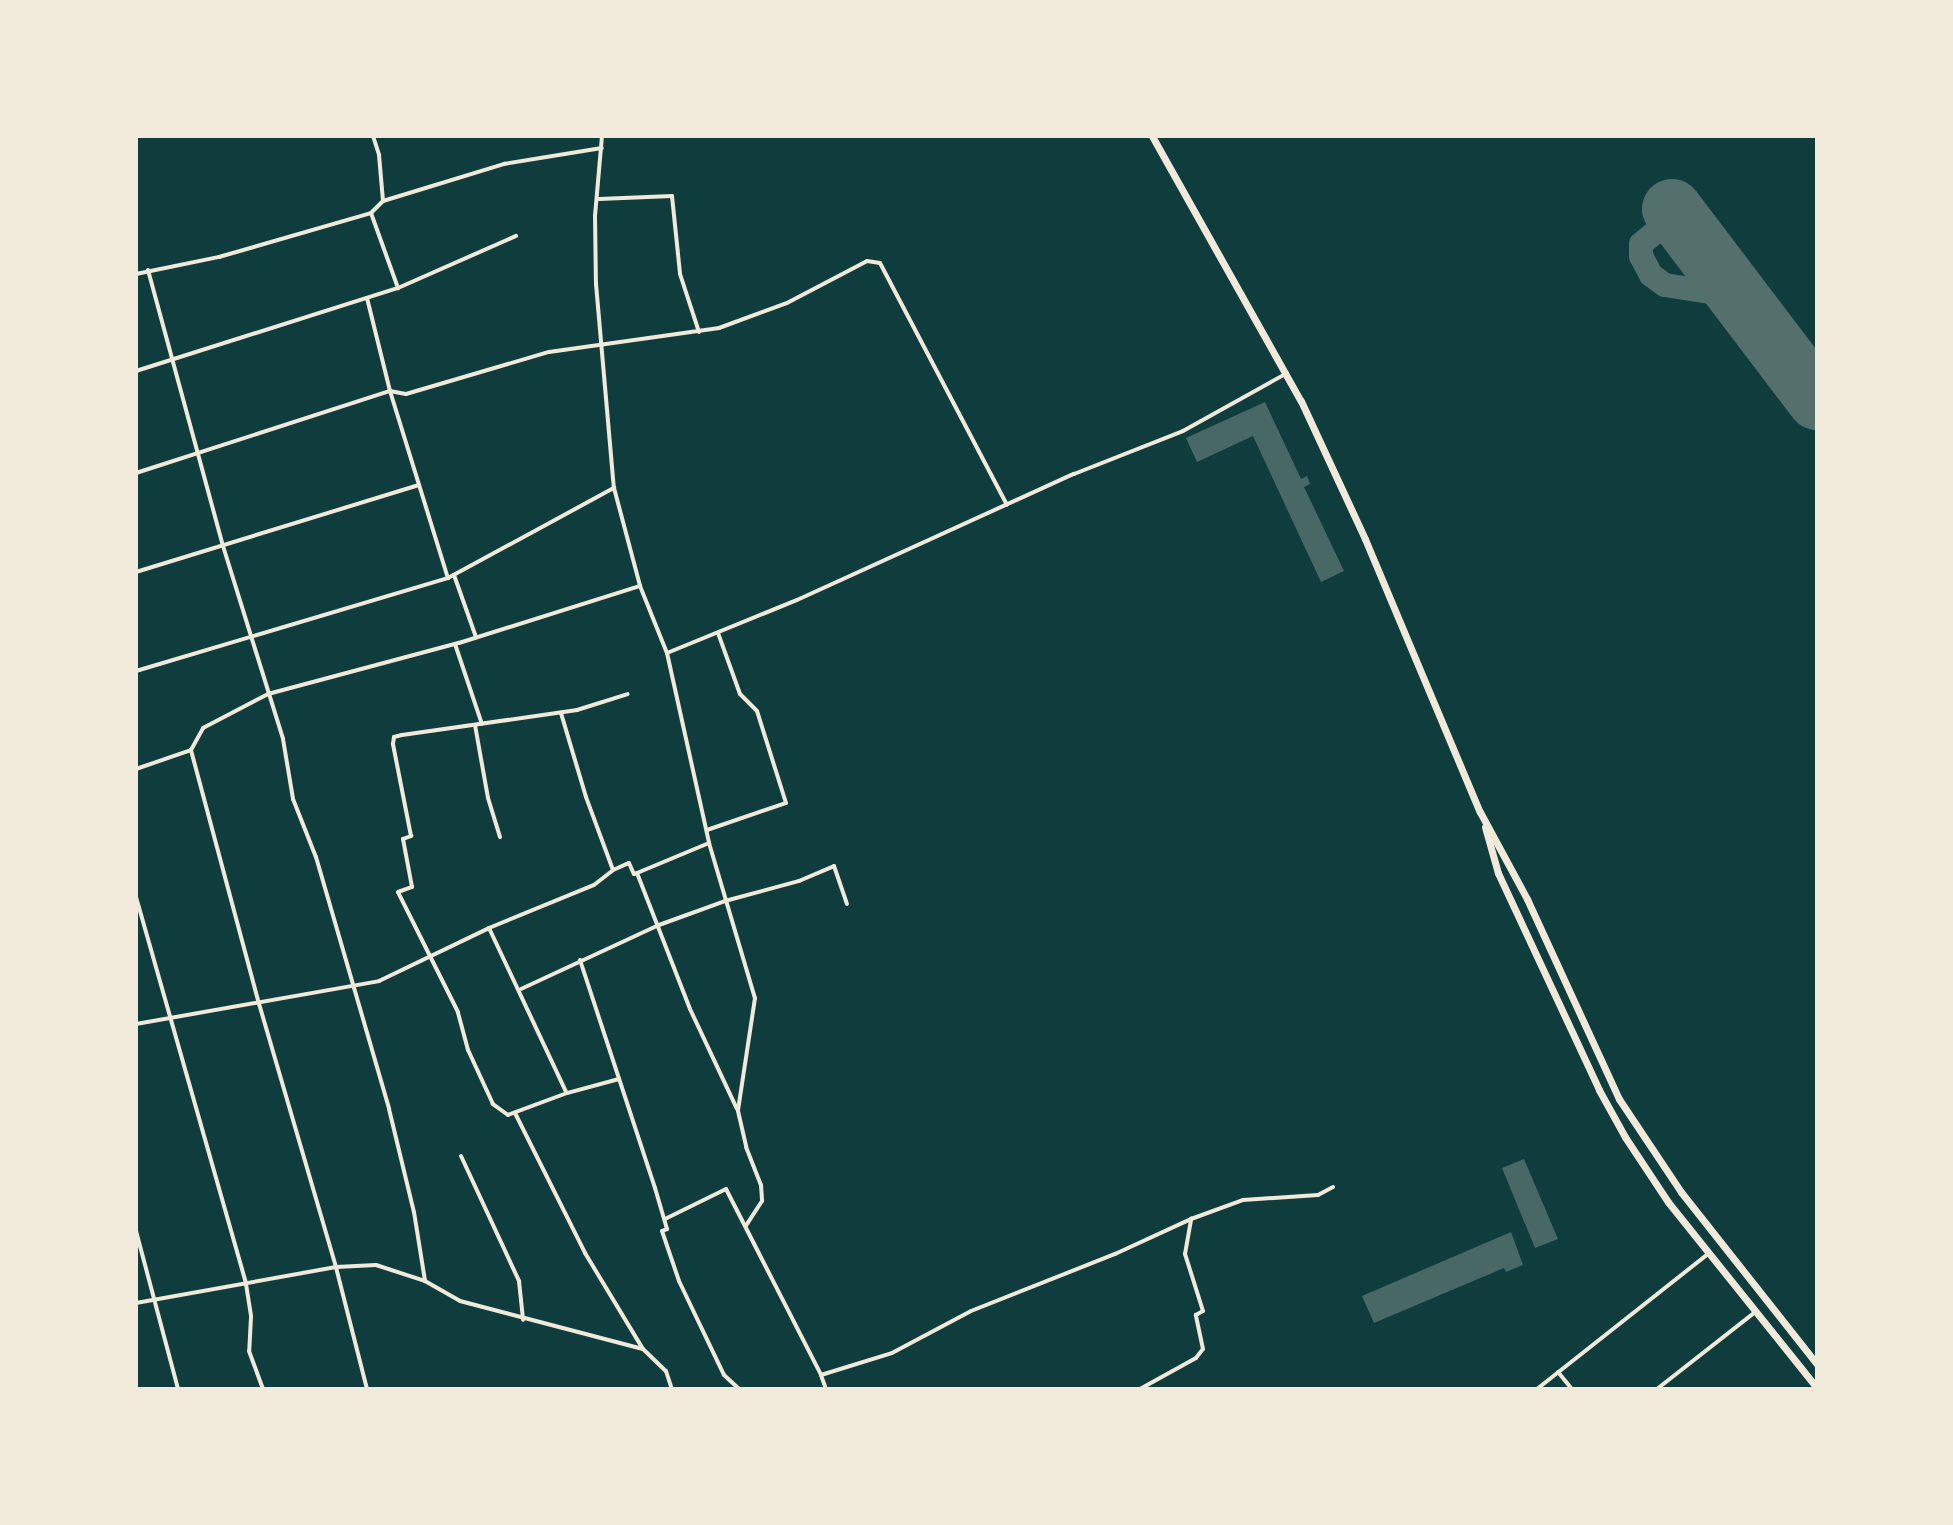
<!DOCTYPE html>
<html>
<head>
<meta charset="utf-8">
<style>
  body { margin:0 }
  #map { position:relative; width:1953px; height:1525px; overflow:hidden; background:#0f3d3e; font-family:Raleway,sans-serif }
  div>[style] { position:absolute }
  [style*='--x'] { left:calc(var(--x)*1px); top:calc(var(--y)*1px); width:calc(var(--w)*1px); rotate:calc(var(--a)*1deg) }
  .taxiway>* { height:24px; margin:-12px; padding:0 12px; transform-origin:12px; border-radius:12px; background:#53706d }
  .runway>* { height:60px; margin:-30px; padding:0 30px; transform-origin:30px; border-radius:30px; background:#53706d }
  .building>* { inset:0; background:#486865 }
  .minor>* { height:4px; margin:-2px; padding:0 2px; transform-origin:2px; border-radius:2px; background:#f1e9da }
  .trunk>* { height:7px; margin:-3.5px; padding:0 3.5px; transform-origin:3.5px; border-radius:3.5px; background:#f1e9da }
  span { translate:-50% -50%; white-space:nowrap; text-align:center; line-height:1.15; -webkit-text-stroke:6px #f1e9da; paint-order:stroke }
  .frame { position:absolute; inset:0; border:138px solid #f1e9da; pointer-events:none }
</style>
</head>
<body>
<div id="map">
  <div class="taxiway">
    <div style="--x:1676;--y:215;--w:45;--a:140.4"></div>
    <div style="--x:1641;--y:244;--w:12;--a:90"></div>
    <div style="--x:1641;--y:256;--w:21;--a:62"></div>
    <div style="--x:1651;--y:275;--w:17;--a:36"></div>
    <div style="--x:1665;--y:285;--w:64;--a:9"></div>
    <div style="--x:1728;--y:295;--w:19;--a:39"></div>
  </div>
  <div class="runway">
    <div style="--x:1672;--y:209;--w:240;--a:52.8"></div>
  </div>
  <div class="building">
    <div style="clip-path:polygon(1265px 402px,1301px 479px,1307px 476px,1310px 484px,1304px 487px,1344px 571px,1321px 582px,1253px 436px,1197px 462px,1186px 438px)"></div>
    <div style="clip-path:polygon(1524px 1159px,1558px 1239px,1535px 1248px,1502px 1168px)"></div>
    <div style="clip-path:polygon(1511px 1232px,1523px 1265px,1506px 1272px,1504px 1268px,1374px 1323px,1362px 1296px)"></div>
  </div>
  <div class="minor">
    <div style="--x:373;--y:136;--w:20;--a:72"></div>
    <div style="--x:379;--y:155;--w:46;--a:85"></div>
    <div style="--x:383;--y:201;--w:17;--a:135"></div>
    <div style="--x:371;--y:213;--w:80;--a:70.2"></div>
    <div style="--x:602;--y:136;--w:80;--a:95"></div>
    <div style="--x:595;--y:216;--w:68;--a:89.2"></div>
    <div style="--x:596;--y:284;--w:205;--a:85"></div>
    <div style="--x:614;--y:488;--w:101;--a:75.1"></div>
    <div style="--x:640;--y:586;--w:72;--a:68.1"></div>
    <div style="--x:667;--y:653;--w:195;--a:77.5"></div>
    <div style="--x:709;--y:843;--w:162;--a:73.5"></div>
    <div style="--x:755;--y:998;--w:114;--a:98.6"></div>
    <div style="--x:738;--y:1111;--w:37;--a:77"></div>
    <div style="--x:746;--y:1147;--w:41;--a:68.5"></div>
    <div style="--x:761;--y:1185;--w:16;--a:86"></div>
    <div style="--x:762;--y:1201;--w:30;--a:123"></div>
    <div style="--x:599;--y:199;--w:73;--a:-2.4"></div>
    <div style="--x:672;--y:196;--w:78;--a:84.1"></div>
    <div style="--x:680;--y:274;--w:61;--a:71.9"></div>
    <div style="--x:383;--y:201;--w:127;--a:-17"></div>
    <div style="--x:504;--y:164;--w:99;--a:-9.3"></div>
    <div style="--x:148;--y:270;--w:286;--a:74.8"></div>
    <div style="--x:223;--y:546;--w:202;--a:72.7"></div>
    <div style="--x:283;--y:739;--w:61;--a:80.5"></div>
    <div style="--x:293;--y:799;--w:62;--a:68.4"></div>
    <div style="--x:316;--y:857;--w:262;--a:73.8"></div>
    <div style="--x:389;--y:1109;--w:106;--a:76.4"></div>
    <div style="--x:414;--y:1212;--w:70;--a:80.9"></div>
    <div style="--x:136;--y:274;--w:85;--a:-11.6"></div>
    <div style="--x:219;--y:257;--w:158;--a:-16.1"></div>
    <div style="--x:367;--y:298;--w:96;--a:76.1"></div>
    <div style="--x:390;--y:391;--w:196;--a:72.8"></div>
    <div style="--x:136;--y:371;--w:275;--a:-17.6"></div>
    <div style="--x:398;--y:288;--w:129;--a:-23.8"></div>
    <div style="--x:136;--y:473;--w:267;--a:-17.9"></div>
    <div style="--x:390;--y:391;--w:16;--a:11"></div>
    <div style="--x:406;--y:394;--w:149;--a:-16.4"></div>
    <div style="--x:549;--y:352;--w:172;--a:-8"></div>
    <div style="--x:719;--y:328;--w:72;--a:-20.2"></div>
    <div style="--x:787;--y:303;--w:90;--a:-27.7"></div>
    <div style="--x:867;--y:261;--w:13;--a:9"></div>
    <div style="--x:880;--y:263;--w:273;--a:62.3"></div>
    <div style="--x:136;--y:572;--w:296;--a:-17.1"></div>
    <div style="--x:454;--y:575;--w:66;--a:70.5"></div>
    <div style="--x:455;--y:644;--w:84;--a:71.4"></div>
    <div style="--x:667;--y:653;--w:140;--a:-22.2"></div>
    <div style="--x:797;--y:600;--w:304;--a:-24.5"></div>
    <div style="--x:1074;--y:474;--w:117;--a:-21.5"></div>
    <div style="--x:1183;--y:431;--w:119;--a:-29.1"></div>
    <div style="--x:136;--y:671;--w:326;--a:-16.6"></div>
    <div style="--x:448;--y:578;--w:189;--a:-28.5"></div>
    <div style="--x:475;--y:725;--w:74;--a:79.9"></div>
    <div style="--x:488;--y:798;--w:41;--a:72.9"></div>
    <div style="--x:136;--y:769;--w:58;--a:-19.1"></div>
    <div style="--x:707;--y:830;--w:83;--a:-18.9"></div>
    <div style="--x:786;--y:803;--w:96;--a:-107.5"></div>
    <div style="--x:757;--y:711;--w:24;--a:-135"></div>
    <div style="--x:740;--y:694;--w:65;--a:-109.8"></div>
    <div style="--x:613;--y:870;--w:17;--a:-24"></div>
    <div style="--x:629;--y:863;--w:12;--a:66"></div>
    <div style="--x:634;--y:874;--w:3;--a:-18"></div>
    <div style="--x:637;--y:873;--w:146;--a:68.7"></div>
    <div style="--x:690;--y:1009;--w:110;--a:64.8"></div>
    <div style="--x:637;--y:873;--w:78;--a:-22.6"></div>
    <div style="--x:136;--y:897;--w:402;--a:74.1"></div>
    <div style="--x:246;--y:1284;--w:33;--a:81"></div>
    <div style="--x:251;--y:1317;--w:34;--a:93"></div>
    <div style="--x:249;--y:1351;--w:40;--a:69.8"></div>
    <div style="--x:489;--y:928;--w:181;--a:64.8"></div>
    <div style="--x:580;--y:960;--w:240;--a:71.8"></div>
    <div style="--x:655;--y:1188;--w:43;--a:73.7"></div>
    <div style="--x:667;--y:1229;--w:5;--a:158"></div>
    <div style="--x:662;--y:1231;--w:53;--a:71.2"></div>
    <div style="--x:679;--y:1281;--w:104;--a:64.4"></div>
    <div style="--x:724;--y:1375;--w:21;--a:43"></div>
    <div style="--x:521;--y:989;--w:152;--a:-24.9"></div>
    <div style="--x:659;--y:925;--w:70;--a:-20"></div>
    <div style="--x:725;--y:901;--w:77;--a:-15.1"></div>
    <div style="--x:799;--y:881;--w:38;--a:-23"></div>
    <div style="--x:834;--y:866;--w:40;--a:71.1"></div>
    <div style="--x:136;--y:1024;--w:247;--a:-10"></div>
    <div style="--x:379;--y:981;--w:122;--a:-25.7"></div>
    <div style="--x:489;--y:928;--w:113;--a:-22.3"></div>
    <div style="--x:594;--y:885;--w:24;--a:-38"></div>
    <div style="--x:613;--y:870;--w:78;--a:-110.3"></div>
    <div style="--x:586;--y:797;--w:88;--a:-106.6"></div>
    <div style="--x:619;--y:1079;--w:54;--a:164.9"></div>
    <div style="--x:567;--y:1093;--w:63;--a:159.6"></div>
    <div style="--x:508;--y:1115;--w:19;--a:-144"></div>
    <div style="--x:493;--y:1104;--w:60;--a:-114.8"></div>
    <div style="--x:468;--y:1050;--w:39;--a:-105"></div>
    <div style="--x:458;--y:1012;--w:134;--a:-116.6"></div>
    <div style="--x:398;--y:892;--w:15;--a:-20"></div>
    <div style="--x:412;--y:887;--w:49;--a:-100.6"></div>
    <div style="--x:403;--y:839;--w:9;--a:-21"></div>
    <div style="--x:411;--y:836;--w:94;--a:-101.1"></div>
    <div style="--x:393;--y:744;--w:7;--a:-82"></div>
    <div style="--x:394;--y:737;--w:8;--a:-14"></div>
    <div style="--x:402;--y:735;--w:177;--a:-8.1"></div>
    <div style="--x:577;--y:710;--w:53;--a:-17.4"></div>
    <div style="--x:515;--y:1113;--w:157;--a:63.4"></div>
    <div style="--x:585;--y:1253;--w:112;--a:58.9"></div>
    <div style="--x:461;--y:1156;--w:138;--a:65.1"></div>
    <div style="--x:519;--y:1281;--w:39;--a:84"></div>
    <div style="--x:665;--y:1219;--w:68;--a:-26.2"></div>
    <div style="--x:726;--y:1189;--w:209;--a:62.9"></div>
    <div style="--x:136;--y:1231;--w:163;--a:75.1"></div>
    <div style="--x:136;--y:1303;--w:203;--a:-10.2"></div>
    <div style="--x:336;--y:1267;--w:40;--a:-2.9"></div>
    <div style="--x:376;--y:1265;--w:52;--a:18.1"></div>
    <div style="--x:425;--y:1281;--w:40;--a:29.7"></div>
    <div style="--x:460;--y:1301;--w:189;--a:14.7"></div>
    <div style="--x:643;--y:1349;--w:32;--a:44"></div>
    <div style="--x:666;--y:1371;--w:19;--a:72"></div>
    <div style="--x:1558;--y:1372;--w:22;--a:51"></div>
    <div style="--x:367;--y:1389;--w:126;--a:-104.3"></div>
    <div style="--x:336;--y:1267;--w:274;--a:-106.3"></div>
    <div style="--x:259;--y:1004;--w:263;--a:-105"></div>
    <div style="--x:191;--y:750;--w:25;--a:-61"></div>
    <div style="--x:203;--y:728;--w:73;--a:-27.6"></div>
    <div style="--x:268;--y:694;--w:198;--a:-15"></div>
    <div style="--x:459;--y:643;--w:190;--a:-17.5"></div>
    <div style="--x:826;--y:1389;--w:15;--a:-110"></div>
    <div style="--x:821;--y:1375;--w:74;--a:-17.2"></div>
    <div style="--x:892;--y:1353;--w:89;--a:-28"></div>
    <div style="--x:971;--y:1311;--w:155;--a:-21.6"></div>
    <div style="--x:1115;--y:1254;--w:84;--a:-24.7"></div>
    <div style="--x:1191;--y:1219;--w:55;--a:-20.1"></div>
    <div style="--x:1243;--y:1200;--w:75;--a:-3.8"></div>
    <div style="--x:1318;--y:1195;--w:17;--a:-28"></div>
    <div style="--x:1140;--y:1389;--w:64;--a:-29"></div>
    <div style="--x:1196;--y:1358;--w:11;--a:-52"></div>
    <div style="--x:1203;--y:1349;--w:35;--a:-102"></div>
    <div style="--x:1196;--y:1315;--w:8;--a:-30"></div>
    <div style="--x:1203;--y:1311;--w:60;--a:-107.5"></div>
    <div style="--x:1185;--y:1254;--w:36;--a:-80"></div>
    <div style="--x:1537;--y:1389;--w:218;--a:-38.3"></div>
    <div style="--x:1657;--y:1389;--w:123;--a:-38.1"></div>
  </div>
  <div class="trunk">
    <div style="--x:1152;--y:136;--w:304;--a:60.7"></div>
    <div style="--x:1301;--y:401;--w:152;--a:65.1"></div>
    <div style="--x:1365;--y:539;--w:296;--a:67.2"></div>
    <div style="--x:1480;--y:812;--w:99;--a:61.6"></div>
    <div style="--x:1527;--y:899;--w:220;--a:65.3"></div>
    <div style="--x:1619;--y:1099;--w:112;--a:56.3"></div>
    <div style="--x:1681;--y:1192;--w:219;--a:51.7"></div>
    <div style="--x:1485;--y:827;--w:48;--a:74.2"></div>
    <div style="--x:1498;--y:873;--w:239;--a:65"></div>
    <div style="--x:1599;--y:1090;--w:54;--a:61"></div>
    <div style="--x:1625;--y:1137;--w:78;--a:56.5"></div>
    <div style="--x:1668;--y:1202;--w:238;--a:51.3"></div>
  </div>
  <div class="frame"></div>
</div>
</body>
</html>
